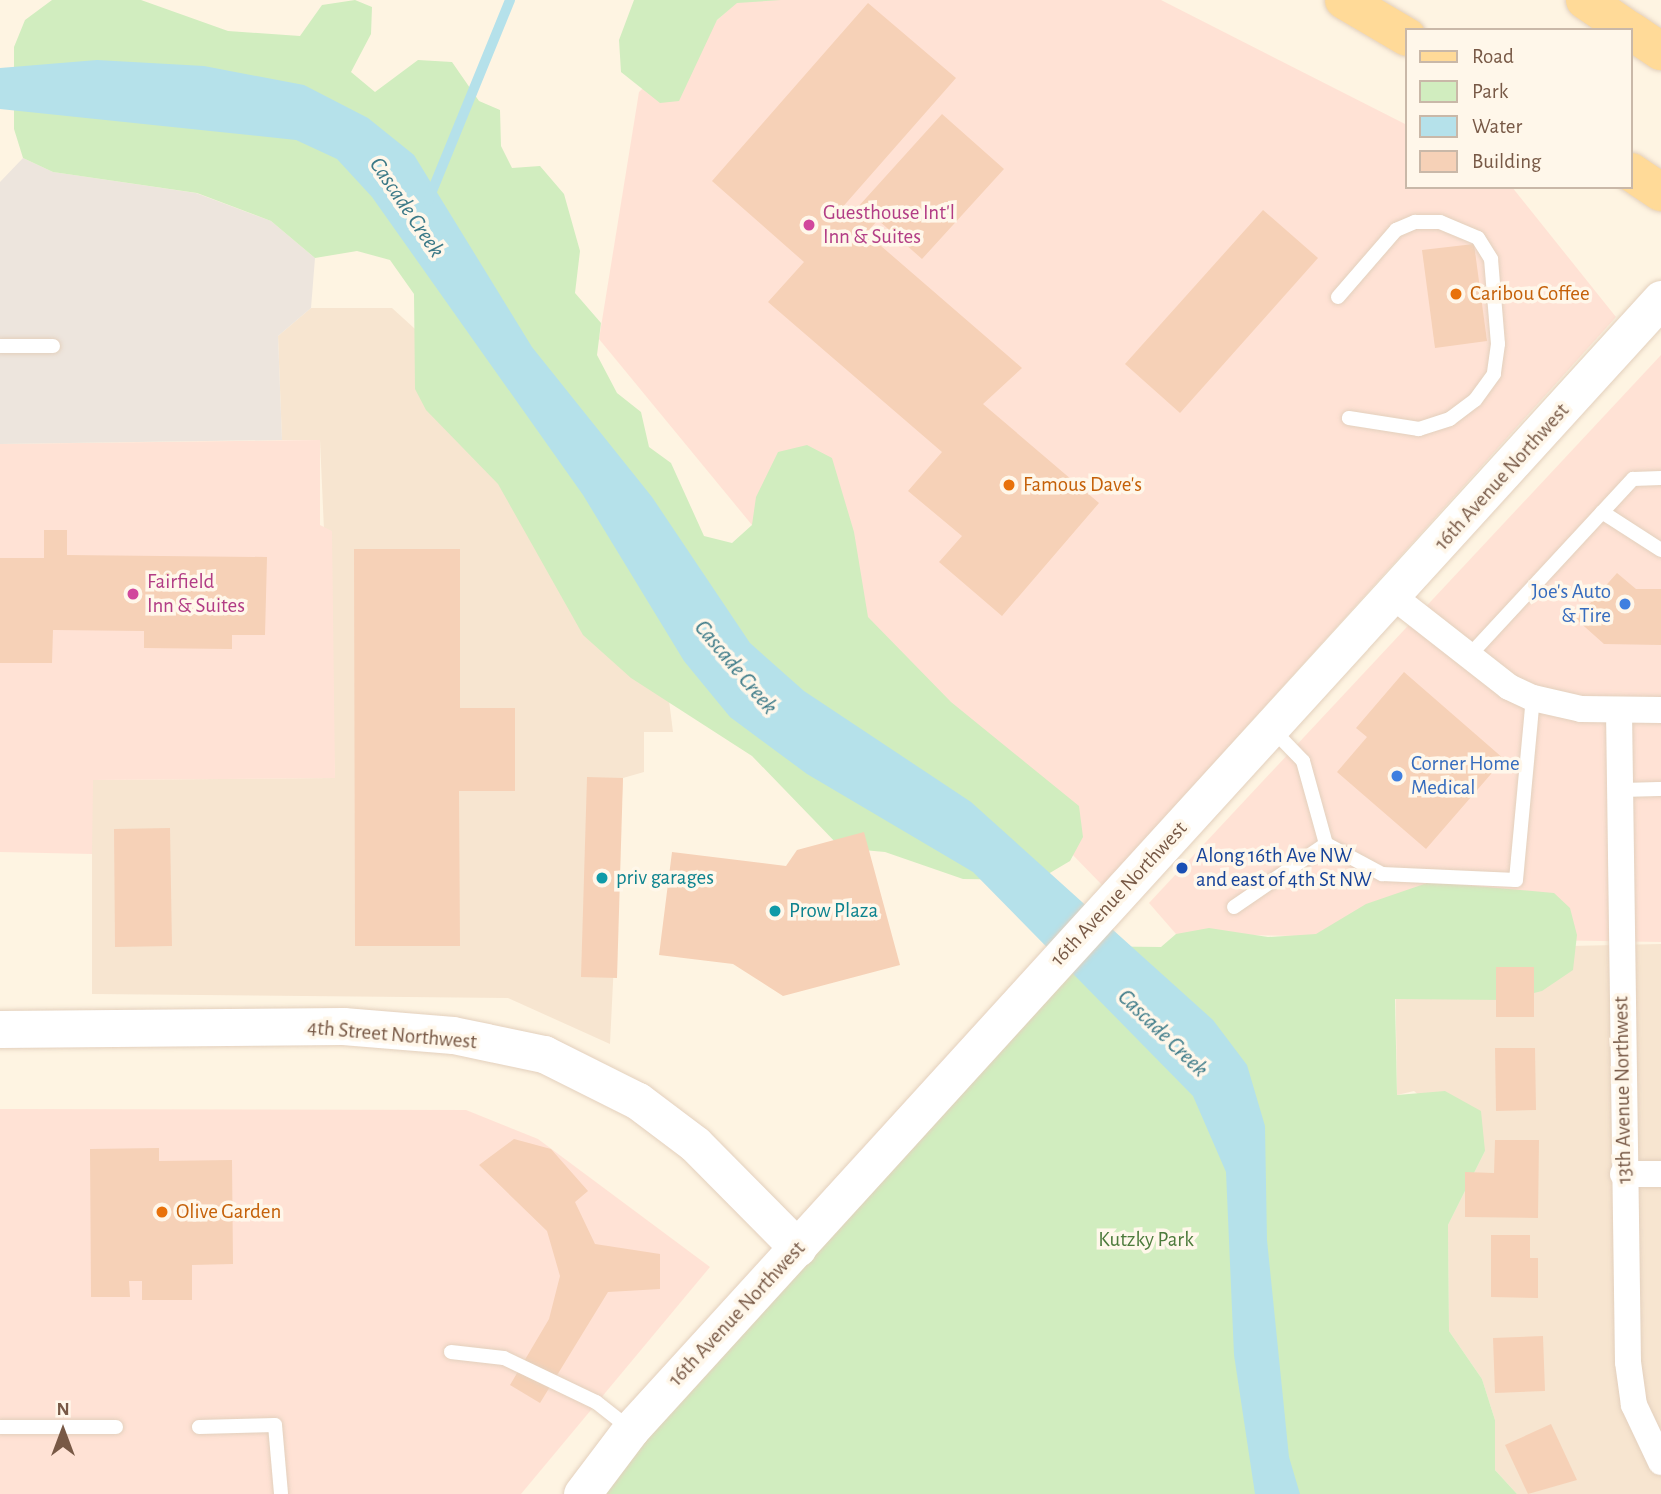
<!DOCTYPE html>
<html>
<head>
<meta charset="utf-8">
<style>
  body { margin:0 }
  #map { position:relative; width:1661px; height:1494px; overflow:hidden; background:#fef4e2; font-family:"Alegreya Sans",sans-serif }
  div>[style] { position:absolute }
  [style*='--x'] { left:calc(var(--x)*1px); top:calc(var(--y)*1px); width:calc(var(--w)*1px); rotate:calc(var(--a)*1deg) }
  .residential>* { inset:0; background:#f7e5d0 }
  .commercial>* { inset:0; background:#ffe2d5 }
  .industrial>* { inset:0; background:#ede5dd }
  .green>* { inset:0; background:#d1edbf }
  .water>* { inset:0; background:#b5e1ea }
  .stream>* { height:10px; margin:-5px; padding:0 5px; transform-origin:5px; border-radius:5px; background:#b5e1ea }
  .building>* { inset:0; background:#f6d1b7 }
  .roads { filter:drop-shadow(0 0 2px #e3d0bd) drop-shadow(0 0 2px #e3d0bd) }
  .lane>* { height:14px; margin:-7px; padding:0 7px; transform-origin:7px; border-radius:7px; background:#fff }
  .street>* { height:26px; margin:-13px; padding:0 13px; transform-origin:13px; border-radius:13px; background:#fff }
  .secondary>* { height:37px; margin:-18.5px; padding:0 18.5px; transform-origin:18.5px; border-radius:18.5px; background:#fff }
  .primary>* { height:38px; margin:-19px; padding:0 19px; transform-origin:19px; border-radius:19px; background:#ffda98 }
  .dots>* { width:19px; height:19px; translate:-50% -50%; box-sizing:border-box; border:4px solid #fff7ea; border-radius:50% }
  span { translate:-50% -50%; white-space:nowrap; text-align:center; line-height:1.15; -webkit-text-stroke:7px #fff7ea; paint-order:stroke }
  .hotel-label { font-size:21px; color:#b23c85 }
  .left { translate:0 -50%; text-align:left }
  .food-label { font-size:21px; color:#c56008 }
  .street-label { font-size:21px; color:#785946 }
  .shop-label { font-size:21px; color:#366cbe }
  .right { translate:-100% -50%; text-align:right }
  .transit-label { font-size:21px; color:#164399 }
  .culture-label { font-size:21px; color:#0d838f }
  .park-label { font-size:21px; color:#4c7a3b }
  .water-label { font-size:23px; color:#3b7987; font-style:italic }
  .legend { position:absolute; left:1405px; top:28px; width:228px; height:161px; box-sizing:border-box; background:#fff7ea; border:2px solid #c9b8a8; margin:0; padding:9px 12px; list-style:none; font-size:21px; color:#785946 }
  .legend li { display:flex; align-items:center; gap:14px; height:35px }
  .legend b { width:35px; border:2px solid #c9b8a8 }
  .north { position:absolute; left:28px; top:1396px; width:70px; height:70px; -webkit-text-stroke:5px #fff7ea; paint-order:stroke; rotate:0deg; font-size:19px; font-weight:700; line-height:28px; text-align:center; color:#785946 }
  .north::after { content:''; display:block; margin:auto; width:24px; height:32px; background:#785946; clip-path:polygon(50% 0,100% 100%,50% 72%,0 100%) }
</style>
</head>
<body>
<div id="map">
  <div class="residential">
    <div style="clip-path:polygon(311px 308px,392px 308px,469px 378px,663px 653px,673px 732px,644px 732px,644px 772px,623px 778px,610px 1044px,508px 998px,92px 994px,92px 780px,335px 778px,320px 440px,282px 440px,278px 336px)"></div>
    <div style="clip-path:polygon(1661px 944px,1661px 1494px,1517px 1494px,1495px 1470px,1495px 1420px,1482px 1379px,1449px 1331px,1448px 1225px,1485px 1151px,1414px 1091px,1397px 1095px,1395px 950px)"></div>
  </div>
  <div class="commercial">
    <div style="clip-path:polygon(739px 0,1161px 0,1407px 125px,1407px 187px,1512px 187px,1616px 317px,1103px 886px,752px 525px,599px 339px,639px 92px)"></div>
    <div style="clip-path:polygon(1661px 355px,1661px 942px,1176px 934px,1149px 903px)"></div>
    <div style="clip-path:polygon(320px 440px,320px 525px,332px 531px,335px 778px,93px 780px,92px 854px,0 852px,0 444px)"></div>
    <div style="clip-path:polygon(0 1109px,466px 1110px,538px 1139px,710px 1267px,521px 1494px,0 1494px)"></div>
  </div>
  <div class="industrial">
    <div style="clip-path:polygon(23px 158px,53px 172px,196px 193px,271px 221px,315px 258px,311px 308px,278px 336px,282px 440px,0 444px,0 182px)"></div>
  </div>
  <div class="green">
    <div style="clip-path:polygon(52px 0,141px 0,228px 31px,300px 36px,322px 5px,355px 0,372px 7px,371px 34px,351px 72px,375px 92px,418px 60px,452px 62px,479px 101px,500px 110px,501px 146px,512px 168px,540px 166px,564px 194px,580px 251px,575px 293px,601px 323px,597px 355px,617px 393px,641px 412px,649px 447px,671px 463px,704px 536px,732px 543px,752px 525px,756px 497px,778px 452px,807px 445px,832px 458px,854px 532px,868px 617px,951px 702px,1079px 806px,1083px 837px,1070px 861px,1038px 880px,963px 879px,885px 852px,841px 848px,752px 756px,631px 678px,583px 635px,498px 484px,426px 410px,415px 389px,414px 294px,390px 260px,357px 251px,315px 258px,271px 221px,197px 193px,53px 172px,23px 158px,14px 129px,14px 47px,25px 20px)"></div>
    <div style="clip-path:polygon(634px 0,781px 0,737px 3px,717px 20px,679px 101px,660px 103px,621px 72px,619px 40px)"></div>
    <div style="clip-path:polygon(1430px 882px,1554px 893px,1570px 908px,1577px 935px,1573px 970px,1542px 991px,1506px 1000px,1395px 999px,1397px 1095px,1445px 1091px,1481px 1111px,1485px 1151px,1448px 1225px,1449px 1331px,1482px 1379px,1495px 1420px,1495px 1470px,1517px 1494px,582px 1494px,1071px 946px,1161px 947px,1176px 934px,1209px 928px,1268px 937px,1316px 934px,1366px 904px)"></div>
  </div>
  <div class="water">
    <div style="clip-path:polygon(97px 60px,204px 66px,304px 85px,368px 118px,414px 155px,532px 347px,652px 497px,750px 643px,804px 691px,971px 802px,1213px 1020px,1247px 1065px,1265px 1126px,1267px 1240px,1289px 1457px,1300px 1494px,1255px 1494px,1234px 1355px,1226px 1172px,1193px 1096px,973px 872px,807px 774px,730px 717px,684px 661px,583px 495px,372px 197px,337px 159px,296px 140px,0 109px,0 68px)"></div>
  </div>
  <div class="stream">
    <div style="--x:428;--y:201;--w:217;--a:-67.8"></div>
  </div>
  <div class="building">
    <div style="clip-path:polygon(868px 3px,956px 78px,840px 210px,848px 218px,942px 114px,1004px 169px,922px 259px,878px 220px,866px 233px,1022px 368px,983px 404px,1099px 503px,1002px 616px,939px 562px,962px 536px,908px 491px,942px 452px,768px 302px,804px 262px,712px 181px)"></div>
    <div style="clip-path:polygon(1263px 210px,1318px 258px,1180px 413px,1125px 364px)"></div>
    <div style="clip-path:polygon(1474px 244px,1487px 341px,1435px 348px,1422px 250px)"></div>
    <div style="clip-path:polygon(44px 530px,67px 530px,67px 555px,267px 557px,265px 635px,232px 635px,232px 649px,144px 648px,144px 631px,53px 630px,52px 663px,0 663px,0 558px,44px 558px)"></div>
    <div style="clip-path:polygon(354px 549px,460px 549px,460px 708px,515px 708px,515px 791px,459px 791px,460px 946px,355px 946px)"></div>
    <div style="clip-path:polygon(1617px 573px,1636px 589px,1661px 589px,1661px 645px,1604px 644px,1576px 619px)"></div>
    <div style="clip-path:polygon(1404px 672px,1504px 759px,1426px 849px,1337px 772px,1367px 737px,1356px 728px)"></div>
    <div style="clip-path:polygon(587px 777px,623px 778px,617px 978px,581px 977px)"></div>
    <div style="clip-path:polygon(170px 828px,172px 946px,115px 947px,114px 829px)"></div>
    <div style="clip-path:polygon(864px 832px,900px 965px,783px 996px,733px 964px,659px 955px,672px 852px,786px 866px,797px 850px)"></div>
    <div style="clip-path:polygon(1496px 967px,1534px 967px,1534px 1017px,1496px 1017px)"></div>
    <div style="clip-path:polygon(1495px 1048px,1535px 1048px,1536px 1110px,1496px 1111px)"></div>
    <div style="clip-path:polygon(514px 1139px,551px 1149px,588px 1191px,575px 1202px,595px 1244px,660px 1254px,660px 1289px,608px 1292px,540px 1403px,510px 1385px,549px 1319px,560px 1276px,547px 1231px,479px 1165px)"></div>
    <div style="clip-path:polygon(1495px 1140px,1539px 1140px,1538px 1218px,1465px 1217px,1465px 1172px,1494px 1173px)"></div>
    <div style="clip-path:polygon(159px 1148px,159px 1161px,232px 1160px,233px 1264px,192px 1265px,192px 1300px,142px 1300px,142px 1281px,129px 1281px,130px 1297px,91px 1297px,90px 1149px)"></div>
    <div style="clip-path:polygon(1491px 1235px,1530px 1235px,1530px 1258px,1538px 1258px,1538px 1298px,1491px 1297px)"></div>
    <div style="clip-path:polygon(1543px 1336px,1545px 1391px,1495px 1393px,1493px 1338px)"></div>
    <div style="clip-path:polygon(1551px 1424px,1577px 1480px,1528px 1494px,1505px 1445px)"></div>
  </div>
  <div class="roads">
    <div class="lane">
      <div style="--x:1338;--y:297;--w:89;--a:-49.1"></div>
      <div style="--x:1396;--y:230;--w:21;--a:-23"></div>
      <div style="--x:1415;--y:222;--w:25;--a:0"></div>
      <div style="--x:1440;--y:222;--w:41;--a:22.8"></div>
      <div style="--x:1478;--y:238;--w:25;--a:58"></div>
      <div style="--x:1491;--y:259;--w:85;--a:85.3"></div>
      <div style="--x:1498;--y:344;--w:30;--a:98"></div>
      <div style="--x:1494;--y:374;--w:32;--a:126"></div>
      <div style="--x:1475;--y:400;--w:31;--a:143"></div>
      <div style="--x:1450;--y:419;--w:33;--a:162"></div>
      <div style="--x:1419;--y:429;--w:71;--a:-171.1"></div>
      <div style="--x:0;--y:346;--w:53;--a:0"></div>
      <div style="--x:1602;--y:512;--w:70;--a:32.8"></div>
      <div style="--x:1468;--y:657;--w:243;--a:-47.2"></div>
      <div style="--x:1633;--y:479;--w:28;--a:-2"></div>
      <div style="--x:1620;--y:790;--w:41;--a:-1.4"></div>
      <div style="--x:1326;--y:844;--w:64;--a:28.2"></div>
      <div style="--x:1382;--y:874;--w:134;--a:2.6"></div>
      <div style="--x:1516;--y:880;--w:183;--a:-84.7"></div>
      <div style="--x:1234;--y:907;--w:112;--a:-34.4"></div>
      <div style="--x:1326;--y:844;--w:86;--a:-105.5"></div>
      <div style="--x:1303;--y:761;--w:45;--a:-134.1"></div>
      <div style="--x:451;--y:1352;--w:53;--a:6.5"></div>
      <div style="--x:504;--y:1358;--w:102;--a:25.6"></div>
      <div style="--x:596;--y:1402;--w:42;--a:38.2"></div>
      <div style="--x:0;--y:1427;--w:116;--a:0"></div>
      <div style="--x:199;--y:1427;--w:76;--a:-1.5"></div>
      <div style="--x:275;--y:1425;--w:69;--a:85"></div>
    </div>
    <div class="street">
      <div style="--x:1394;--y:597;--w:146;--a:38"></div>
      <div style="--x:1509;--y:687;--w:26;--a:25"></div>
      <div style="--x:1533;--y:698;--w:49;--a:12.9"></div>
      <div style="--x:1581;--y:709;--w:80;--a:0.7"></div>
      <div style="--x:1619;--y:711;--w:651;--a:89.21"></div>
      <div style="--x:1628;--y:1362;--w:43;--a:82.1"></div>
      <div style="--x:1634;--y:1405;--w:63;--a:64.7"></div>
      <div style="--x:1623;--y:1174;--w:38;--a:0"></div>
    </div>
    <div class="secondary">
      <div style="--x:0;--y:1029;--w:343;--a:-0.5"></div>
      <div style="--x:343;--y:1026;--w:110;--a:4.7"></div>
      <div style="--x:453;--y:1035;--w:93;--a:11.8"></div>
      <div style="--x:544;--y:1054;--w:105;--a:26.6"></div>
      <div style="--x:638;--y:1101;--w:71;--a:37"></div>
      <div style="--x:695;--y:1144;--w:146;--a:45.3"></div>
      <div style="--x:582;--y:1494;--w:81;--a:-53"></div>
      <div style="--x:631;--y:1429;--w:1529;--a:-47.65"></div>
    </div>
    <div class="primary">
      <div style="--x:1344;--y:0;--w:73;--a:30.4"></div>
      <div style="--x:1585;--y:0;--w:53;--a:34.3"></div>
      <div style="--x:1631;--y:31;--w:36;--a:34"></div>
      <div style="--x:1631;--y:172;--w:36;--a:34"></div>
    </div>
  </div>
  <div class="dots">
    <div style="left:809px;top:225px;background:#d1479c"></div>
    <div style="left:1456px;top:294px;background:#e8710a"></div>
    <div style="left:1009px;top:485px;background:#e8710a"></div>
    <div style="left:133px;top:594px;background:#d1479c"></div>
    <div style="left:1625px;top:604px;background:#3f7fe0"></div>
    <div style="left:1397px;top:776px;background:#3f7fe0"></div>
    <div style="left:1182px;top:868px;background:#1a4fb4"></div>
    <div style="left:602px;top:878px;background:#0f9aa8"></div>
    <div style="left:775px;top:911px;background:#0f9aa8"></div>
    <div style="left:162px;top:1212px;background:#e8710a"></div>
  </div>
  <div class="hotel-label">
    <span class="left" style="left:823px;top:225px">Guesthouse Int'l<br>Inn &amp; Suites</span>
    <span class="left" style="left:147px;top:594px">Fairfield<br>Inn &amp; Suites</span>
  </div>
  <div class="food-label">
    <span class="left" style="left:1470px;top:294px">Caribou Coffee</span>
    <span class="left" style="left:1023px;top:485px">Famous Dave's</span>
    <span class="left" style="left:176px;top:1212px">Olive Garden</span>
  </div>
  <div class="street-label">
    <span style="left:1502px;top:477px;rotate:-48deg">16th Avenue Northwest</span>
    <span style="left:1119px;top:894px;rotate:-47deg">16th Avenue Northwest</span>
    <span style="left:392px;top:1035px;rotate:5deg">4th Street Northwest</span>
    <span style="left:1623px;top:1090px;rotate:-91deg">13th Avenue Northwest</span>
    <span style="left:737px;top:1314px;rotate:-47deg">16th Avenue Northwest</span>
  </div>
  <div class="shop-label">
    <span class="right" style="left:1611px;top:604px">Joe's Auto<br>&amp; Tire</span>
    <span class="left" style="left:1411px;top:776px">Corner Home<br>Medical</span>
  </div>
  <div class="transit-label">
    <span class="left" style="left:1196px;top:868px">Along 16th Ave NW<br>and east of 4th St NW</span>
  </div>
  <div class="culture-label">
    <span class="left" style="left:616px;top:878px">priv garages</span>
    <span class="left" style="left:789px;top:911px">Prow Plaza</span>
  </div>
  <div class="park-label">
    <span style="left:1146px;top:1240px">Kutzky Park</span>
  </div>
  <div class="water-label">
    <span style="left:406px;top:208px;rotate:56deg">Cascade Creek</span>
    <span style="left:735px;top:668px;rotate:50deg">Cascade Creek</span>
    <span style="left:1162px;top:1034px;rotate:44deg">Cascade Creek</span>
  </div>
  <ul class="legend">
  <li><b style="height:9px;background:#ffda98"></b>Road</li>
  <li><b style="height:19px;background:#d1edbf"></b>Park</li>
  <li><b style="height:19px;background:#b5e1ea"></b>Water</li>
  <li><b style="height:19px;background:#f6d1b7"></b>Building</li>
  </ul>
  <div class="north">N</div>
</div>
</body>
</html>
